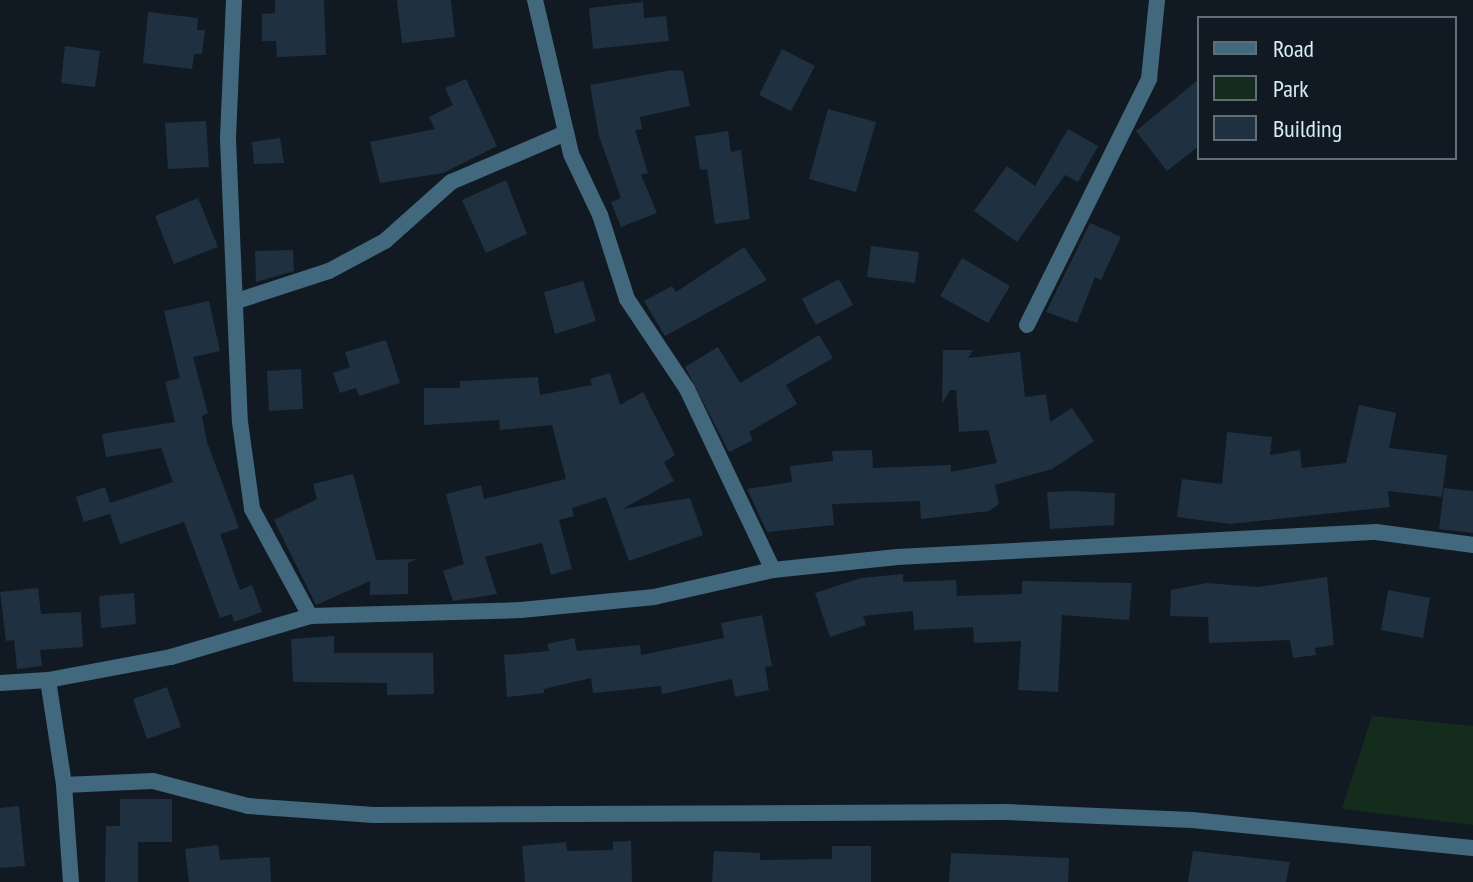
<!DOCTYPE html>
<html>
<head>
<meta charset="utf-8">
<style>
  body { margin:0 }
  #map { position:relative; width:1473px; height:882px; overflow:hidden; background:#111a22; font-family:"PT Sans Narrow",sans-serif }
  div>[style] { position:absolute }
  [style*='--x'] { left:calc(var(--x)*1px); top:calc(var(--y)*1px); width:calc(var(--w)*1px); rotate:calc(var(--a)*1deg) }
  .green>* { inset:0; background:#142c1b }
  .building>* { inset:0; background:#1f3041 }
  .street>* { height:16px; margin:-8px; padding:0 8px; transform-origin:8px; border-radius:8px; background:#41687c }
  span { translate:-50% -50%; white-space:nowrap; text-align:center; line-height:1.15; -webkit-text-stroke:8px #111a22; paint-order:stroke }
  .legend { position:absolute; left:1197px; top:16px; width:260px; height:144px; box-sizing:border-box; background:#111a22; border:2px solid #606e78; margin:0; padding:10px 14px; list-style:none; font-size:24px; color:#d7ecfa }
  .legend li { display:flex; align-items:center; gap:16px; height:40px }
  .legend b { width:40px; border:2px solid #606e78 }
</style>
</head>
<body>
<div id="map">
  <div class="green">
    <div style="clip-path:polygon(1372px 716px,1473px 726px,1473px 825px,1342px 809px)"></div>
  </div>
  <div class="building">
    <div style="clip-path:polygon(275px 0,324px 0,326px 55px,277px 57px,276px 41px,262px 41px,262px 14px,275px 13px)"></div>
    <div style="clip-path:polygon(397px 0,451px 0,455px 37px,402px 43px)"></div>
    <div style="clip-path:polygon(643px 2px,644px 18px,666px 16px,669px 41px,593px 49px,589px 8px)"></div>
    <div style="clip-path:polygon(148px 12px,198px 18px,197px 30px,205px 30px,202px 54px,194px 54px,192px 69px,143px 63px)"></div>
    <div style="clip-path:polygon(65px 46px,100px 51px,95px 87px,61px 83px)"></div>
    <div style="clip-path:polygon(782px 49px,815px 66px,791px 111px,759px 95px)"></div>
    <div style="clip-path:polygon(672px 70px,683px 71px,690px 106px,640px 117px,642px 129px,635px 130px,648px 173px,641px 175px,657px 213px,621px 227px,611px 202px,621px 198px,599px 136px,590px 85px)"></div>
    <div style="clip-path:polygon(466px 79px,497px 146px,443px 173px,380px 183px,370px 142px,435px 129px,429px 117px,453px 105px,445px 88px)"></div>
    <div style="clip-path:polygon(1199px 79px,1199px 146px,1167px 171px,1136px 131px)"></div>
    <div style="clip-path:polygon(828px 109px,876px 122px,856px 192px,809px 179px)"></div>
    <div style="clip-path:polygon(206px 121px,209px 167px,168px 169px,165px 123px)"></div>
    <div style="clip-path:polygon(1068px 129px,1098px 146px,1078px 182px,1065px 175px,1017px 242px,974px 211px,1007px 166px,1035px 186px)"></div>
    <div style="clip-path:polygon(728px 131px,731px 152px,741px 150px,750px 219px,715px 224px,707px 169px,700px 170px,695px 136px)"></div>
    <div style="clip-path:polygon(280px 138px,284px 163px,254px 164px,252px 142px)"></div>
    <div style="clip-path:polygon(506px 180px,527px 234px,486px 253px,462px 200px)"></div>
    <div style="clip-path:polygon(198px 198px,218px 247px,174px 264px,155px 216px)"></div>
    <div style="clip-path:polygon(1090px 223px,1121px 237px,1101px 280px,1095px 277px,1077px 323px,1046px 312px)"></div>
    <div style="clip-path:polygon(871px 246px,919px 252px,915px 283px,867px 277px)"></div>
    <div style="clip-path:polygon(744px 247px,767px 280px,665px 336px,644px 301px,672px 286px,676px 292px)"></div>
    <div style="clip-path:polygon(293px 250px,294px 271px,256px 282px,255px 251px)"></div>
    <div style="clip-path:polygon(962px 258px,1010px 286px,988px 323px,940px 296px)"></div>
    <div style="clip-path:polygon(839px 279px,853px 305px,816px 325px,802px 299px)"></div>
    <div style="clip-path:polygon(583px 281px,596px 321px,555px 334px,544px 292px)"></div>
    <div style="clip-path:polygon(209px 301px,220px 351px,193px 357px,208px 413px,202px 416px,207px 442px,239px 528px,220px 534px,240px 590px,252px 585px,262px 612px,234px 622px,232px 614px,220px 618px,184px 522px,120px 544px,110px 514px,84px 522px,76px 497px,105px 487px,110px 503px,173px 482px,161px 448px,106px 457px,102px 434px,175px 422px,165px 382px,180px 378px,164px 311px)"></div>
    <div style="clip-path:polygon(819px 335px,833px 358px,786px 385px,797px 404px,749px 432px,753px 440px,729px 452px,685px 367px,718px 347px,740px 383px)"></div>
    <div style="clip-path:polygon(386px 340px,400px 383px,359px 396px,356px 388px,340px 393px,333px 373px,350px 367px,345px 352px)"></div>
    <div style="clip-path:polygon(943px 350px,973px 350px,968px 358px,1020px 352px,1025px 397px,1046px 394px,1050px 422px,1072px 408px,1094px 441px,1052px 469px,995px 485px,999px 504px,989px 511px,921px 519px,920px 501px,832px 504px,834px 525px,767px 532px,747px 489px,792px 482px,790px 466px,833px 461px,832px 451px,872px 450px,873px 468px,951px 465px,951px 472px,997px 463px,988px 430px,959px 432px,956px 390px,950px 390px,942px 403px)"></div>
    <div style="clip-path:polygon(301px 369px,303px 409px,269px 411px,267px 371px)"></div>
    <div style="clip-path:polygon(610px 373px,620px 405px,643px 392px,675px 455px,664px 462px,674px 481px,622px 509px,690px 498px,703px 535px,629px 561px,606px 497px,572px 508px,574px 516px,559px 520px,572px 569px,551px 575px,542px 543px,485px 557px,497px 594px,453px 601px,443px 571px,464px 564px,446px 494px,481px 485px,484px 499px,566px 479px,552px 425px,500px 430px,499px 420px,424px 425px,424px 388px,460px 388px,460px 381px,538px 377px,540px 395px,592px 385px,590px 379px)"></div>
    <div style="clip-path:polygon(1359px 405px,1396px 413px,1389px 448px,1447px 455px,1442px 497px,1388px 491px,1390px 507px,1230px 524px,1177px 517px,1182px 479px,1222px 484px,1227px 432px,1272px 437px,1270px 455px,1300px 450px,1302px 468px,1346px 463px)"></div>
    <div style="clip-path:polygon(353px 474px,376px 560px,417px 559px,408px 563px,408px 594px,370px 595px,370px 581px,316px 605px,274px 520px,317px 499px,313px 484px)"></div>
    <div style="clip-path:polygon(1444px 488px,1473px 491px,1473px 533px,1439px 529px)"></div>
    <div style="clip-path:polygon(1074px 491px,1115px 493px,1114px 525px,1050px 529px,1047px 492px)"></div>
    <div style="clip-path:polygon(903px 574px,903px 582px,956px 580px,957px 596px,1022px 594px,1022px 581px,1132px 583px,1129px 620px,1062px 615px,1058px 692px,1018px 690px,1021px 641px,974px 643px,973px 627px,914px 630px,913px 611px,863px 616px,866px 625px,830px 637px,815px 593px,861px 578px)"></div>
    <div style="clip-path:polygon(1327px 577px,1334px 645px,1315px 648px,1316px 655px,1293px 658px,1290px 640px,1209px 643px,1208px 617px,1170px 616px,1171px 590px,1207px 583px,1258px 587px)"></div>
    <div style="clip-path:polygon(38px 588px,41px 614px,81px 612px,83px 647px,40px 650px,42px 666px,17px 669px,14px 640px,6px 641px,0 592px)"></div>
    <div style="clip-path:polygon(1388px 590px,1430px 598px,1423px 638px,1381px 630px)"></div>
    <div style="clip-path:polygon(134px 593px,136px 624px,101px 628px,99px 596px)"></div>
    <div style="clip-path:polygon(762px 615px,772px 666px,765px 667px,769px 690px,735px 697px,732px 679px,662px 694px,661px 686px,593px 693px,591px 678px,544px 689px,544px 693px,507px 697px,504px 655px,549px 651px,547px 644px,574px 638px,577px 651px,640px 645px,641px 655px,724px 638px,721px 623px)"></div>
    <div style="clip-path:polygon(334px 636px,334px 653px,433px 653px,434px 694px,387px 695px,387px 683px,293px 682px,291px 639px)"></div>
    <div style="clip-path:polygon(167px 687px,181px 727px,147px 739px,133px 699px)"></div>
    <div style="clip-path:polygon(120px 799px,172px 799px,172px 842px,138px 842px,138px 882px,105px 882px,106px 826px,120px 826px)"></div>
    <div style="clip-path:polygon(19px 806px,25px 866px,0 868px,0 808px)"></div>
    <div style="clip-path:polygon(631px 841px,632px 882px,525px 882px,522px 846px,566px 842px,567px 851px,613px 850px,613px 842px)"></div>
    <div style="clip-path:polygon(218px 845px,220px 860px,270px 857px,271px 882px,189px 882px,185px 849px)"></div>
    <div style="clip-path:polygon(832px 846px,871px 846px,871px 882px,712px 882px,714px 851px,760px 853px,760px 860px,832px 859px)"></div>
    <div style="clip-path:polygon(1193px 851px,1290px 862px,1286px 882px,1188px 882px)"></div>
    <div style="clip-path:polygon(951px 853px,1069px 858px,1068px 882px,949px 882px)"></div>
  </div>
  <div class="street">
    <div style="--x:234;--y:0;--w:139;--a:92.5"></div>
    <div style="--x:228;--y:139;--w:283;--a:87.6"></div>
    <div style="--x:240;--y:422;--w:88;--a:82.1"></div>
    <div style="--x:252;--y:509;--w:122;--a:61.5"></div>
    <div style="--x:535;--y:0;--w:158;--a:76.8"></div>
    <div style="--x:571;--y:154;--w:68;--a:64.6"></div>
    <div style="--x:600;--y:215;--w:88;--a:72.2"></div>
    <div style="--x:627;--y:299;--w:108;--a:56.3"></div>
    <div style="--x:687;--y:389;--w:200;--a:64.6"></div>
    <div style="--x:237;--y:301;--w:97;--a:-18.1"></div>
    <div style="--x:329;--y:271;--w:64;--a:-28.2"></div>
    <div style="--x:385;--y:241;--w:89;--a:-41.8"></div>
    <div style="--x:451;--y:182;--w:125;--a:-23.1"></div>
    <div style="--x:1027;--y:325;--w:275;--a:-63.6"></div>
    <div style="--x:1149;--y:79;--w:79;--a:-84.2"></div>
    <div style="--x:48;--y:680;--w:106;--a:81.3"></div>
    <div style="--x:64;--y:785;--w:97;--a:85.9"></div>
    <div style="--x:0;--y:683;--w:48;--a:-3.6"></div>
    <div style="--x:48;--y:680;--w:125;--a:-10.6"></div>
    <div style="--x:171;--y:657;--w:145;--a:-16.4"></div>
    <div style="--x:310;--y:616;--w:211;--a:-1.6"></div>
    <div style="--x:521;--y:610;--w:134;--a:-5.6"></div>
    <div style="--x:654;--y:597;--w:122;--a:-12.8"></div>
    <div style="--x:773;--y:570;--w:125;--a:-6"></div>
    <div style="--x:897;--y:557;--w:480;--a:-3"></div>
    <div style="--x:1376;--y:532;--w:98;--a:7.6"></div>
    <div style="--x:64;--y:785;--w:89;--a:-2.6"></div>
    <div style="--x:153;--y:781;--w:98;--a:14.7"></div>
    <div style="--x:248;--y:806;--w:126;--a:4.1"></div>
    <div style="--x:374;--y:815;--w:633;--a:-0.27"></div>
    <div style="--x:1007;--y:812;--w:185;--a:2.5"></div>
    <div style="--x:1192;--y:820;--w:282;--a:5.7"></div>
  </div>
  <ul class="legend">
  <li><b style="height:10px;background:#41687c"></b>Road</li>
  <li><b style="height:22px;background:#142c1b"></b>Park</li>
  <li><b style="height:22px;background:#1f3041"></b>Building</li>
  </ul>
</div>
</body>
</html>
